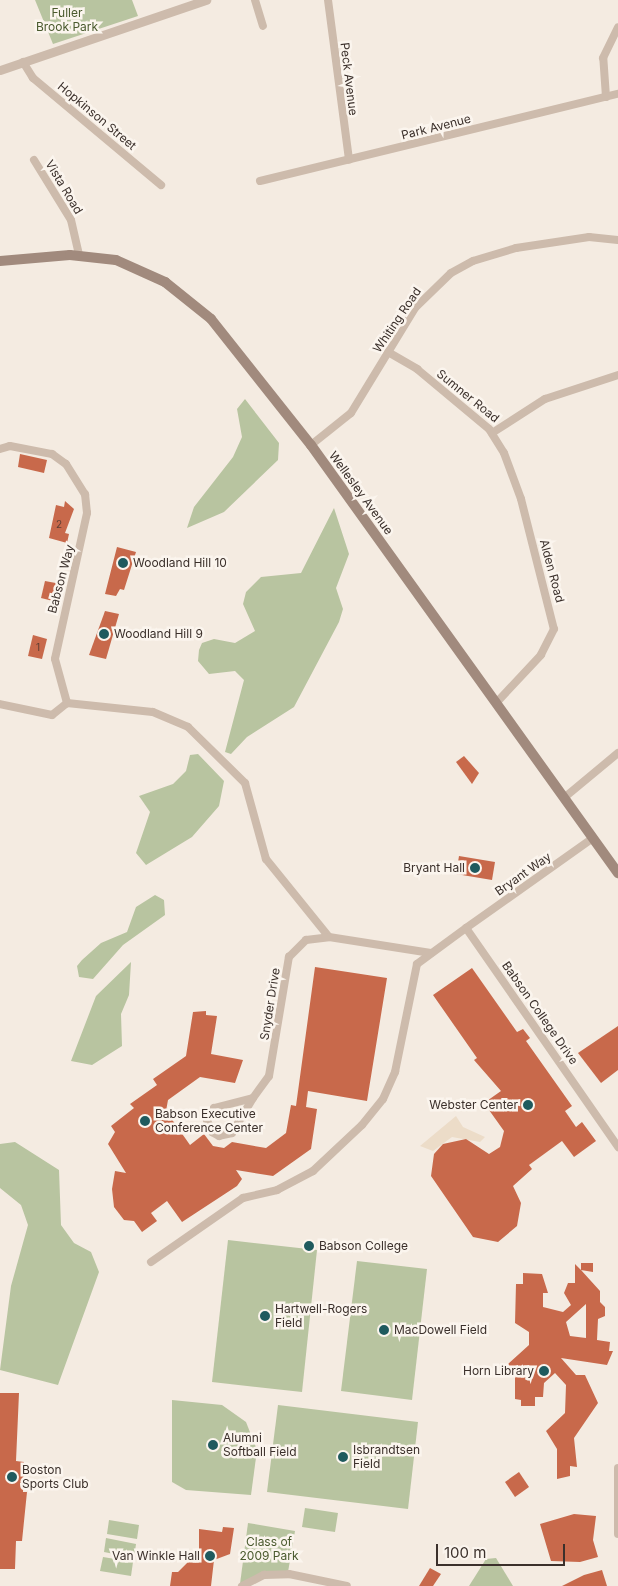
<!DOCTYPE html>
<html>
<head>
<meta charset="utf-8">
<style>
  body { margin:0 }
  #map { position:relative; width:618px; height:1586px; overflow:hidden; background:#f4ebe1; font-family:Inter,sans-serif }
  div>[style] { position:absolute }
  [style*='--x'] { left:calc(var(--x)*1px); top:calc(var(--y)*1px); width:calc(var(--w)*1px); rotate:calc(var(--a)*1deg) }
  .green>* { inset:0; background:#b8c4a0 }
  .plaza>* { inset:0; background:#ecdcc8 }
  .building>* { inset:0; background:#c8694b }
  .minor>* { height:8px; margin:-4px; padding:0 4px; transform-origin:4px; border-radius:4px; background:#cdbbac }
  .tertiary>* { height:9px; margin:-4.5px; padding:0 4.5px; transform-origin:4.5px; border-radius:4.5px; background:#cdbbac }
  .secondary>* { height:10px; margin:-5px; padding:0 5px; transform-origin:5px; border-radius:5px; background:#a18a7d }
  .dots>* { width:14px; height:14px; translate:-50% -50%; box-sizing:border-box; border:2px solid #fbf5ee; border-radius:50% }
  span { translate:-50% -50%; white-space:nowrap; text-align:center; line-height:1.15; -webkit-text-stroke:5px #fbf5ee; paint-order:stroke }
  .number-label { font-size:10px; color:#5e3e33 }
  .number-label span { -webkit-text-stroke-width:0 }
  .park-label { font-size:12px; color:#4a5a2e }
  .street-label { font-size:12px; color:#3b302b }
  .poi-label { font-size:12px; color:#3b302b }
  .left { translate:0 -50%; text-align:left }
  .right { translate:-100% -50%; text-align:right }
  .scale { position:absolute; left:436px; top:1544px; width:129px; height:22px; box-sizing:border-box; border:2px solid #3b302b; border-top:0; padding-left:6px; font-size:15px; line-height:18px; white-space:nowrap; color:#3b302b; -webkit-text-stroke:4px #fbf5ee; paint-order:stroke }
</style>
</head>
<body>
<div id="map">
  <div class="green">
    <div style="clip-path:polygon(35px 0,132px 0,138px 16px,53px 44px)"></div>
    <div style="clip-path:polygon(245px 399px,279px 443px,278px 460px,224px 512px,187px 528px,194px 507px,233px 457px,242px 437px,237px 409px)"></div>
    <div style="clip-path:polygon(334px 508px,349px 554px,336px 588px,343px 609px,339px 622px,294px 707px,247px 737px,231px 754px,225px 752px,244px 680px,235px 671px,209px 674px,198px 661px,199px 650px,202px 643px,214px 639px,235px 643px,255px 631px,243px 604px,246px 592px,261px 577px,301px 573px)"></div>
    <div style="clip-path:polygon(198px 754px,224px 781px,219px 806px,192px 837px,146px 865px,136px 853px,150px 812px,139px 796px,173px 784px,186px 771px,190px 755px)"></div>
    <div style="clip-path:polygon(155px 895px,164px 900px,165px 915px,123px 945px,93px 979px,79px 977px,77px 966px,82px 960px,101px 943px,127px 932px,136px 907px)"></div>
    <div style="clip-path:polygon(131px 962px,129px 995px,121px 1014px,122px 1046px,92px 1065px,71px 1061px,96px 996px)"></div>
    <div style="clip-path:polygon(15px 1142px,59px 1170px,61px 1225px,74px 1243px,91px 1252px,99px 1272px,58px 1385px,0 1370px,11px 1286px,28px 1225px,21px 1205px,0 1188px,0 1144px)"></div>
    <div style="clip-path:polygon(228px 1240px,317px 1250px,302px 1392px,212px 1382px)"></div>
    <div style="clip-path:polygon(357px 1261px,427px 1269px,412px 1400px,341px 1391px)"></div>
    <div style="clip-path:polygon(172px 1400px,222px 1405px,246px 1422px,257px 1450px,251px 1495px,186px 1490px,172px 1482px)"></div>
    <div style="clip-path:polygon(278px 1405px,418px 1422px,408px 1509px,267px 1492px)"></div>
    <div style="clip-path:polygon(305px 1508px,338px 1513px,335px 1532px,302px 1527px)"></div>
    <div style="clip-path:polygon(109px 1520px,139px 1525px,137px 1539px,107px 1534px)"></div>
    <div style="clip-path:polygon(248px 1523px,295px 1531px,288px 1572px,240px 1584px)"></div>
    <div style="clip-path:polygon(106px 1538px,136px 1544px,134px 1558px,104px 1552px)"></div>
    <div style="clip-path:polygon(103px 1557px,133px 1562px,131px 1576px,100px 1571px)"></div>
    <div style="clip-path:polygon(496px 1558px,513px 1586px,469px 1586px,486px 1559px)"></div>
  </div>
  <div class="plaza">
    <div style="clip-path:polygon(456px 1116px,463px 1127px,485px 1137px,480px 1142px,452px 1137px,433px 1151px,420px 1146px)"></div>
  </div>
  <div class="building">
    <div style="clip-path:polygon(20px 454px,47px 460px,44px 473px,18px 467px)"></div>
    <div style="clip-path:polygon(65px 501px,74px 509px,65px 533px,69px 534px,67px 543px,49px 538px,56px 505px,64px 507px)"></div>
    <div style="clip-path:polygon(117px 547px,136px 552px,124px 590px,120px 589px,116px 596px,105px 594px)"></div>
    <div style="clip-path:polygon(45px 581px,61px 584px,57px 602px,41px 598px)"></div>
    <div style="clip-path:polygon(105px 611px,119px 614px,106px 659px,89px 655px)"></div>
    <div style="clip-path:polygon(33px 635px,47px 639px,42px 659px,28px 656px)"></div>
    <div style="clip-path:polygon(464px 756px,479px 773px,472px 784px,456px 762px)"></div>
    <div style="clip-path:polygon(459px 856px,495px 862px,492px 880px,456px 874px)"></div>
    <div style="clip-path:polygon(315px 967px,387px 978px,367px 1101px,308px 1091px,306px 1107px,317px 1109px,311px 1149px,273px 1176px,236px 1170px,242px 1179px,237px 1186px,182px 1222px,167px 1201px,151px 1213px,157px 1221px,142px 1232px,134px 1221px,124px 1220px,114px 1207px,112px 1189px,115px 1171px,126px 1173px,108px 1144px,115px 1132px,111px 1126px,134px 1108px,130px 1104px,157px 1085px,153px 1079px,186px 1056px,193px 1012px,206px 1011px,206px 1015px,217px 1016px,211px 1054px,243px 1060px,235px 1083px,200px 1077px,168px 1100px,166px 1111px,190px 1145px,204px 1134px,213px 1146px,224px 1148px,232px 1142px,266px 1148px,286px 1133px,291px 1105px,296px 1106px)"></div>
    <div style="clip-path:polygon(472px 968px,517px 1032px,523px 1029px,530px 1038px,526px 1041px,572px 1106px,565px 1111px,576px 1127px,582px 1122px,596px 1141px,574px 1157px,562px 1141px,529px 1165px,532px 1169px,513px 1186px,521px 1203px,517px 1226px,498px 1242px,473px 1237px,431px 1176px,434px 1154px,443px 1144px,466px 1139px,489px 1154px,500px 1147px,504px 1131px,484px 1103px,501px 1091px,474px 1060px,477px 1058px,433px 995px)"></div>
    <div style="clip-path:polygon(618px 1026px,618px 1070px,601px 1083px,578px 1053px)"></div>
    <div style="clip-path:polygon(evenodd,581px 1263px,593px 1263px,593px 1272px,581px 1270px,600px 1291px,600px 1302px,605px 1307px,605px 1316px,598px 1319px,597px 1340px,610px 1342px,609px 1351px,613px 1351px,607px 1365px,561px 1358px,576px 1375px,585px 1375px,598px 1403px,574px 1438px,577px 1467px,570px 1466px,570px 1476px,557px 1479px,557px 1449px,546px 1431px,565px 1413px,566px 1385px,555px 1373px,544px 1383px,543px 1397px,535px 1397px,535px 1406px,521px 1406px,521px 1400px,515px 1399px,515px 1371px,508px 1364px,529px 1345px,529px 1332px,515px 1323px,516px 1284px,523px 1284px,523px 1273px,542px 1274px,548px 1293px,543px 1293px,543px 1307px,563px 1312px,571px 1305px,564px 1293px,568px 1283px,575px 1283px,575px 1264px,581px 1270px,581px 1263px,586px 1304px,586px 1338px,570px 1336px,566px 1322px,586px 1304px)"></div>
    <div style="clip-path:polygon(0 1393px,19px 1393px,16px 1461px,24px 1462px,23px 1492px,27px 1492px,22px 1541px,16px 1541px,15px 1569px,0 1569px)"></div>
    <div style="clip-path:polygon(519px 1472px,529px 1487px,515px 1497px,505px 1482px)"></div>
    <div style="clip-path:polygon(574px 1514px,596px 1516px,593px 1540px,598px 1557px,580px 1562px,551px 1561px,540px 1524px)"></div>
    <div style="clip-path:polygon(223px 1527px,234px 1528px,230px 1554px,214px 1560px,211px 1586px,170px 1586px,172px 1572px,178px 1572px,190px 1560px,199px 1561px,199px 1529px,222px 1532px)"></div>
    <div style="clip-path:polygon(430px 1568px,441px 1574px,433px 1586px,419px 1586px)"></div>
    <div style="clip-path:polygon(602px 1570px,607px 1586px,562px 1586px,584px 1575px)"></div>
  </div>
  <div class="minor">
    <div style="--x:255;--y:0;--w:27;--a:73"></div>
    <div style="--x:328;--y:0;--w:161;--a:82.5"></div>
    <div style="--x:23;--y:62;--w:19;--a:58"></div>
    <div style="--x:33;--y:78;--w:167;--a:39.9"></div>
    <div style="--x:606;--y:97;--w:39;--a:-94"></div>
    <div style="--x:603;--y:58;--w:34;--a:-64"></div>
    <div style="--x:34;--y:160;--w:70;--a:58.3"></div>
    <div style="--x:71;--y:220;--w:36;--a:77"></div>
    <div style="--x:260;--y:181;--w:368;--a:-13.7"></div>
    <div style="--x:388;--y:352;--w:34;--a:30"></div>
    <div style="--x:417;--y:369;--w:94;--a:39.8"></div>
    <div style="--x:489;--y:429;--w:28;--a:58"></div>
    <div style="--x:504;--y:453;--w:49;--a:69.7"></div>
    <div style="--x:521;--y:499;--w:134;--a:75.8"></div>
    <div style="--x:554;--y:629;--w:29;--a:117"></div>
    <div style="--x:541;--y:655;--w:64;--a:133.1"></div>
    <div style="--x:492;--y:433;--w:63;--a:-32.7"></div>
    <div style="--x:545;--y:399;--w:77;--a:-18.2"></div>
    <div style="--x:311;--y:445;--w:51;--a:-38.7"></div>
    <div style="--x:351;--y:413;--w:123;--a:-58.6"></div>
    <div style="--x:415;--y:308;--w:50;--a:-44.2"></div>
    <div style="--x:451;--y:273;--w:25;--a:-29"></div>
    <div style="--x:473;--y:261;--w:45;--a:-16.8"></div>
    <div style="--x:516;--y:248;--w:74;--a:-8.6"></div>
    <div style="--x:589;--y:237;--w:29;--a:6"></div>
    <div style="--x:0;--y:449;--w:10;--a:-17"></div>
    <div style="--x:10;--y:446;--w:43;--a:10.8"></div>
    <div style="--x:52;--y:454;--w:17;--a:36"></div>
    <div style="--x:66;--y:464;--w:36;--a:58"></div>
    <div style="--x:85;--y:494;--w:19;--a:84"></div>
    <div style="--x:87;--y:513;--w:149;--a:102.4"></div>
    <div style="--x:55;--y:659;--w:46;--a:74.7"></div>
    <div style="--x:67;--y:703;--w:19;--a:141"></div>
    <div style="--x:52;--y:715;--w:53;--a:-168.1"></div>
    <div style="--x:67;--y:703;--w:86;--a:6"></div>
    <div style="--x:153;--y:712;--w:38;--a:23"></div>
    <div style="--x:188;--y:727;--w:80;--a:44.5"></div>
    <div style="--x:245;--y:783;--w:79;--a:74.6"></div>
    <div style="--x:266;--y:859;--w:100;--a:51.1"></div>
    <div style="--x:329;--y:937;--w:103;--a:8.9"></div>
    <div style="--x:565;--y:797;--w:69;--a:-39.7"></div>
    <div style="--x:466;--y:928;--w:156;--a:-35.3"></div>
    <div style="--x:253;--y:1098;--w:41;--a:121"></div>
    <div style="--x:232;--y:1133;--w:13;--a:167"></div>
    <div style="--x:219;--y:1136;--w:8;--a:-150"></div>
    <div style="--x:212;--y:1132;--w:13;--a:-113"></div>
    <div style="--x:207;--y:1120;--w:14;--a:-60"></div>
    <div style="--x:214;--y:1108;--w:40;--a:-14.4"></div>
    <div style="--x:253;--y:1098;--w:27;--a:-54"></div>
    <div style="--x:269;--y:1076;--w:121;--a:-80.5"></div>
    <div style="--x:289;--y:957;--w:24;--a:-45"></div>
    <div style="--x:306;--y:940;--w:23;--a:-7"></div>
    <div style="--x:151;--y:1262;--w:112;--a:-34.8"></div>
    <div style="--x:243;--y:1198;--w:35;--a:-13"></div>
    <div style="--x:277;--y:1190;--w:41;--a:-27.8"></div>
    <div style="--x:313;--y:1171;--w:67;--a:-43.2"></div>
    <div style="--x:362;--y:1125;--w:33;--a:-51"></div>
    <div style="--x:383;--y:1099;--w:30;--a:-66"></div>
    <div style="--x:395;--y:1072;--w:110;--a:-78.5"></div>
    <div style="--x:417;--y:964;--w:61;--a:-36.3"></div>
    <div style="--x:466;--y:928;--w:267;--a:55.2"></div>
    <div style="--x:618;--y:1468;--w:66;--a:90"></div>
    <div style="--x:242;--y:1586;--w:25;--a:-27"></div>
    <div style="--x:264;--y:1575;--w:25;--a:-2"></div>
    <div style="--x:289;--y:1574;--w:59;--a:11.7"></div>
  </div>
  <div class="tertiary">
    <div style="--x:0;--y:70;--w:218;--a:-18.8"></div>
  </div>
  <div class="secondary">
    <div style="--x:0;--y:261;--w:70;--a:-4.9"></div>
    <div style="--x:70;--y:255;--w:46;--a:6.2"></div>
    <div style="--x:116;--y:260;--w:54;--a:24.2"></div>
    <div style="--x:165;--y:282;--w:59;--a:38.8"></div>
    <div style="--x:211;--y:319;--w:161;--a:51.6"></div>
    <div style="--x:311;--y:445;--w:527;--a:54.35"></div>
  </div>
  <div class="dots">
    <div style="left:123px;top:563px;background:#1f5a5e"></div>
    <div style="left:104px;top:634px;background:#1f5a5e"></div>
    <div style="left:475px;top:868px;background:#1f5a5e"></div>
    <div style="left:528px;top:1105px;background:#1f5a5e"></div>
    <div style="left:145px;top:1121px;background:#1f5a5e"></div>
    <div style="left:309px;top:1246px;background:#1f5a5e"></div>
    <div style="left:265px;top:1316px;background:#1f5a5e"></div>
    <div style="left:384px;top:1330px;background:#1f5a5e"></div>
    <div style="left:544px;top:1371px;background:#1f5a5e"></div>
    <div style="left:213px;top:1445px;background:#1f5a5e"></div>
    <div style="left:343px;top:1457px;background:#1f5a5e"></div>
    <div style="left:12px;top:1477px;background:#1f5a5e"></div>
    <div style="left:210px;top:1556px;background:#1f5a5e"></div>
  </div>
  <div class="number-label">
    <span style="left:59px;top:525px">2</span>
    <span style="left:38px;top:648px">1</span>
  </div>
  <div class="park-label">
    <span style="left:67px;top:20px">Fuller<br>Brook Park</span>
    <span style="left:269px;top:1549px">Class of<br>2009 Park</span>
  </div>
  <div class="street-label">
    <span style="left:349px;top:79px;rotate:83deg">Peck Avenue</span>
    <span style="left:97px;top:116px;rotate:40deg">Hopkinson Street</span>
    <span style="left:436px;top:127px;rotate:-14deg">Park Avenue</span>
    <span style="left:64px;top:187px;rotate:59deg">Vista Road</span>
    <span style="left:397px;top:320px;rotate:-56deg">Whiting Road</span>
    <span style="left:468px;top:396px;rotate:39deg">Sumner Road</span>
    <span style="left:361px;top:493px;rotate:54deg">Wellesley Avenue</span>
    <span style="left:552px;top:571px;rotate:75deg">Alden Road</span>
    <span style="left:61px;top:579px;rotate:-75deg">Babson Way</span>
    <span style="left:523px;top:874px;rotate:-35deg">Bryant Way</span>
    <span style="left:270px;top:1004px;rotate:-81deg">Snyder Drive</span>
    <span style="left:540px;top:1013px;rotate:55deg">Babson College Drive</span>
  </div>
  <div class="poi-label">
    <span class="left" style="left:133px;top:563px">Woodland Hill 10</span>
    <span class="left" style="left:114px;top:634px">Woodland Hill 9</span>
    <span class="right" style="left:465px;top:868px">Bryant Hall</span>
    <span class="right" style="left:518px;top:1105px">Webster Center</span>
    <span class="left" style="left:155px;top:1121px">Babson Executive<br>Conference Center</span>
    <span class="left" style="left:319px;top:1246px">Babson College</span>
    <span class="left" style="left:275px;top:1316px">Hartwell-Rogers<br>Field</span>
    <span class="left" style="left:394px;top:1330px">MacDowell Field</span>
    <span class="right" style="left:534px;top:1371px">Horn Library</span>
    <span class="left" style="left:223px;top:1445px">Alumni<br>Softball Field</span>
    <span class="left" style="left:353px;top:1457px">Isbrandtsen<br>Field</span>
    <span class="left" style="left:22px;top:1477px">Boston<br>Sports Club</span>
    <span class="right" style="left:200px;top:1556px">Van Winkle Hall</span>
  </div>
  <div class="scale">100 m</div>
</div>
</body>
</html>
